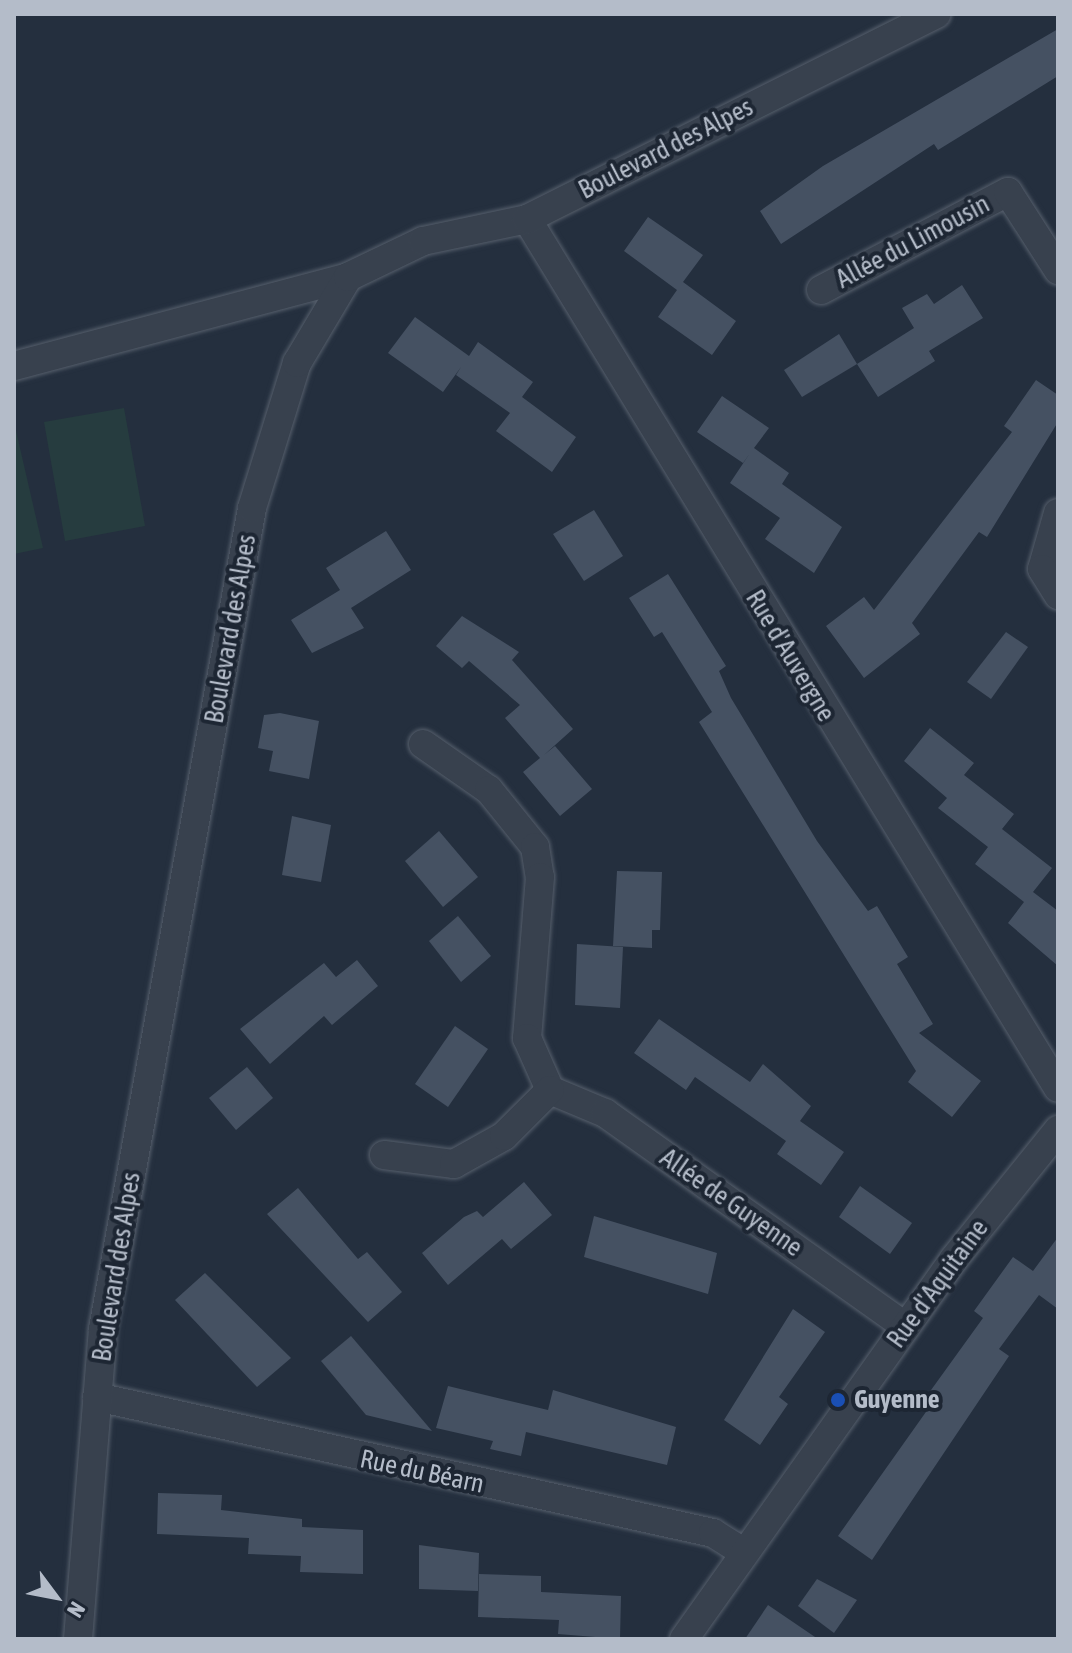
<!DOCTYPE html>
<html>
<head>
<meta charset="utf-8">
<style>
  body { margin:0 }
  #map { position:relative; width:1072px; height:1653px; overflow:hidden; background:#242f3e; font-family:"Asap Condensed",sans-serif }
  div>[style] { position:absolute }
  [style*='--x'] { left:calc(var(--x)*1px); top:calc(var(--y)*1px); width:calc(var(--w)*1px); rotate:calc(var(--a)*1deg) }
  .green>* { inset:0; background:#263c3f }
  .building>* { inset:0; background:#455162 }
  .roads { filter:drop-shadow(0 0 2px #565f6c) drop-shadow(0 0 2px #565f6c) }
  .minor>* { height:28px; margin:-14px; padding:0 14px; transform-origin:14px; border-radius:14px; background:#38414e }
  .dots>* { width:22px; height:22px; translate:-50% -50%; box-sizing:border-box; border:4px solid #1d2633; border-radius:50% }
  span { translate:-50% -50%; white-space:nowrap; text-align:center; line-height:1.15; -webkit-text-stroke:8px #1d2633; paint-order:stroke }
  .street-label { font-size:26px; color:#b4bcc9 }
  .poi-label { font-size:26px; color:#b4bcc9; font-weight:700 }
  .left { translate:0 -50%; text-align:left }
  .frame { position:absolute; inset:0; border:16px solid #b4bcc9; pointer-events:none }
  .north { position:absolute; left:16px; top:1557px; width:80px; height:80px; -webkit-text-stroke:6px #1d2633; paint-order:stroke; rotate:122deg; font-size:22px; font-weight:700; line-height:32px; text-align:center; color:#b4bcc9 }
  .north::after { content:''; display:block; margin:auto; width:28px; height:36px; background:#b4bcc9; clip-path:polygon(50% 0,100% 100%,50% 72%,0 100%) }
</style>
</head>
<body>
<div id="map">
  <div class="green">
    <div style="clip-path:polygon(124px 408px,145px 526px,65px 541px,44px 422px)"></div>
    <div style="clip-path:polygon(14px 422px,43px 548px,14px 554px)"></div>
  </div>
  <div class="building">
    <div style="clip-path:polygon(1058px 29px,1058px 76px,938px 150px,934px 144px,781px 244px,760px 211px,823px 166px)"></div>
    <div style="clip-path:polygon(648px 217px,703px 255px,683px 282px,736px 321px,712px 355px,658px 317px,677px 290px,624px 251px)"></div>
    <div style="clip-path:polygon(962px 285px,983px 318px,929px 351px,935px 361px,878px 397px,857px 364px,914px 328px,902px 308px,927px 294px,934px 304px)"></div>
    <div style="clip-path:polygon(415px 317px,469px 356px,478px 342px,533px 382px,522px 397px,576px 437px,552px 472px,496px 431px,510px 413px,456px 375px,461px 367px,443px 392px,388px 353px)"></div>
    <div style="clip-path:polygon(839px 334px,857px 364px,802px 397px,784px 370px)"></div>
    <div style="clip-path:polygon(1036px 380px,1058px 395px,1058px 422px,987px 537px,979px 532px,912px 623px,920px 634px,864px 678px,826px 626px,864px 597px,874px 610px,1012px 432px,1004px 426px)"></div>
    <div style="clip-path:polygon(722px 396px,769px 428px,754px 448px,789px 473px,782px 484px,842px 527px,814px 573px,765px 539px,780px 518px,730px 483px,750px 453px,743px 463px,697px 432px)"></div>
    <div style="clip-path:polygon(594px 510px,623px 556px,584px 581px,553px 534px)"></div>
    <div style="clip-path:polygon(386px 531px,411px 570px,351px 608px,364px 628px,312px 653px,291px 620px,340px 590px,326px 568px)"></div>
    <div style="clip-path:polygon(668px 574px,726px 666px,719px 671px,731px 698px,817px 841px,868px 911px,877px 906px,908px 957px,897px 964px,933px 1024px,919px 1033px,981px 1081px,952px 1117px,908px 1082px,916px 1071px,699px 722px,712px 712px,662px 632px,654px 637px,629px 598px)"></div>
    <div style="clip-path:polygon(462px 616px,519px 652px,512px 660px,573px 729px,544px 755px,555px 746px,592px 789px,560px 816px,523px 772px,540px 758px,505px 718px,520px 705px,469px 661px,462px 668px,436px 646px)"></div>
    <div style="clip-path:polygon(1006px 632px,1028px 647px,991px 699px,967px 682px)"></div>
    <div style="clip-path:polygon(280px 713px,319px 721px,309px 779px,269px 771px,273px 751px,258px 748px,264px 715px)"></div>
    <div style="clip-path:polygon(930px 728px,974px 763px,964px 775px,1014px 814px,1002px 829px,1052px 868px,1033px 892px,1058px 911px,1058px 966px,1008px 923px,1024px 902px,975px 864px,988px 847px,938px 808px,947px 798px,904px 761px)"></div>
    <div style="clip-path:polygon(292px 816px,331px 825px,321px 882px,282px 875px)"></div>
    <div style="clip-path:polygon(439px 831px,478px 877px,443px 907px,405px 861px)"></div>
    <div style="clip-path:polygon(617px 871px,662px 872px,660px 930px,652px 930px,652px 948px,613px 946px)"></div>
    <div style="clip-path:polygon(458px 916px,491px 956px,461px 982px,429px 941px)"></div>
    <div style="clip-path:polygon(577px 944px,623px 947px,620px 1008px,575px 1005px)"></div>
    <div style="clip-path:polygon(357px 960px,378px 986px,332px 1025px,324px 1016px,270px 1064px,240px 1029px,324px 963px,336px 977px)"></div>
    <div style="clip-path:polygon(659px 1019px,750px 1082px,763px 1064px,811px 1106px,800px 1121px,844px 1152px,821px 1185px,777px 1154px,786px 1141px,695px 1077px,686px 1090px,634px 1053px)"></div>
    <div style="clip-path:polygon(455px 1026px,488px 1049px,448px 1107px,415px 1084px)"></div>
    <div style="clip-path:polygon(247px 1067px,273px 1098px,236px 1130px,209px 1098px)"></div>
    <div style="clip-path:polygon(524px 1182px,552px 1215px,511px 1249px,502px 1239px,448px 1285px,422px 1253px,464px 1217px,477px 1211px,483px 1217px)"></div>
    <div style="clip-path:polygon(860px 1186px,912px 1223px,890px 1254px,839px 1217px)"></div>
    <div style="clip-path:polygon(298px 1188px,358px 1259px,367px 1252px,402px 1292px,368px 1322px,267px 1214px)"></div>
    <div style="clip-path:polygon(594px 1216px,717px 1253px,708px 1294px,584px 1257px)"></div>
    <div style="clip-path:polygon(1058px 1237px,1058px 1309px,1039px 1295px,999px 1349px,1009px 1356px,872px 1560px,838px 1536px,933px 1402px,926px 1397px,983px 1318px,974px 1311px,1013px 1257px,1033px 1271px)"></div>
    <div style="clip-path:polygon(205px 1273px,291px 1358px,257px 1387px,175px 1300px)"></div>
    <div style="clip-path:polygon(793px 1309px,825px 1332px,779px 1397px,788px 1404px,760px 1445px,724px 1420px)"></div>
    <div style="clip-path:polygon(351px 1336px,432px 1431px,366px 1415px,321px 1361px)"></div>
    <div style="clip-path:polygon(448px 1386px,548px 1410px,553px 1390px,676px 1427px,667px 1465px,526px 1432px,521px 1456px,490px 1449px,493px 1441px,436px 1428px)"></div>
    <div style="clip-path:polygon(158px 1493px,222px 1495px,221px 1510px,302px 1519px,302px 1527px,363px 1530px,363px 1574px,300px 1572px,301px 1556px,248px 1554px,249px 1538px,157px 1534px)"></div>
    <div style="clip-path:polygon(419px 1545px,479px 1553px,478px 1591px,419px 1589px)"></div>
    <div style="clip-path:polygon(479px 1574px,541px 1576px,541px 1592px,621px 1596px,620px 1639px,558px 1634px,559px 1620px,478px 1617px)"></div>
    <div style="clip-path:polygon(817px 1579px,857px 1600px,834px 1633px,798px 1606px)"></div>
    <div style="clip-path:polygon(768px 1605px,818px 1639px,745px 1639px)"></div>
  </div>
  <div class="roads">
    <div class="minor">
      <div style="--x:527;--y:219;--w:1018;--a:58.57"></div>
      <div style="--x:821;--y:290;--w:211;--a:-27.7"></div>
      <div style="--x:1008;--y:192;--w:93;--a:57.3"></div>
      <div style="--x:14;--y:366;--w:346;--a:-14.9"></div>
      <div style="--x:1058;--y:513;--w:58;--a:105.9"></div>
      <div style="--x:1042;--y:569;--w:31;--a:58"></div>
      <div style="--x:423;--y:744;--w:80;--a:34.9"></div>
      <div style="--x:489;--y:790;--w:73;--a:51.1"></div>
      <div style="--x:535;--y:847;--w:30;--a:81"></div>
      <div style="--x:540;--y:877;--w:162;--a:94.6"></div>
      <div style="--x:527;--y:1038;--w:57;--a:66.1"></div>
      <div style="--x:550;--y:1090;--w:60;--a:22.7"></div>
      <div style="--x:605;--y:1113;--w:369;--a:35.4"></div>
      <div style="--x:384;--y:1155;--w:71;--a:7.3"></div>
      <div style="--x:454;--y:1164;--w:57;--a:-29.2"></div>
      <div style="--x:504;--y:1136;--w:65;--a:-45"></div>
      <div style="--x:97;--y:1397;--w:631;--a:12.45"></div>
      <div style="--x:713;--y:1533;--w:36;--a:32"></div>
      <div style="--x:78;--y:1639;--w:311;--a:-85.4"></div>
      <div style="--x:103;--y:1329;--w:834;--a:-79.71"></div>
      <div style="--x:252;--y:508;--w:152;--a:-72.8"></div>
      <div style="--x:297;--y:363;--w:100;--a:-59.3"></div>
      <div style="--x:348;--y:277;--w:83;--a:-25.6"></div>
      <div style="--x:423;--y:241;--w:106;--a:-11.9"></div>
      <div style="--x:527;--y:219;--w:458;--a:-26.6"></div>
      <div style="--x:684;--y:1639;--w:466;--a:-54.6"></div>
      <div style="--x:954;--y:1259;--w:166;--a:-51.1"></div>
    </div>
  </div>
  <div class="dots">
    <div style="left:838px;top:1400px;background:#1a4fb4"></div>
  </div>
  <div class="street-label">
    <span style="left:666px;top:149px;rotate:-27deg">Boulevard des Alpes</span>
    <span style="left:913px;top:242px;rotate:-28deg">Allée du Limousin</span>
    <span style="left:231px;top:629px;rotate:-80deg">Boulevard des Alpes</span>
    <span style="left:790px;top:656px;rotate:59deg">Rue d'Auvergne</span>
    <span style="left:731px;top:1203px;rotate:35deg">Allée de Guyenne</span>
    <span style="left:117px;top:1267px;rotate:-81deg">Boulevard des Alpes</span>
    <span style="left:938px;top:1284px;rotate:-54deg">Rue d'Aquitaine</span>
    <span style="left:422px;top:1472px;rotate:12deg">Rue du Béarn</span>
  </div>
  <div class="poi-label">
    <span class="left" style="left:854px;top:1400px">Guyenne</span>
  </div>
  <div class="frame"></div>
  <div class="north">N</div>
</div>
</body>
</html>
